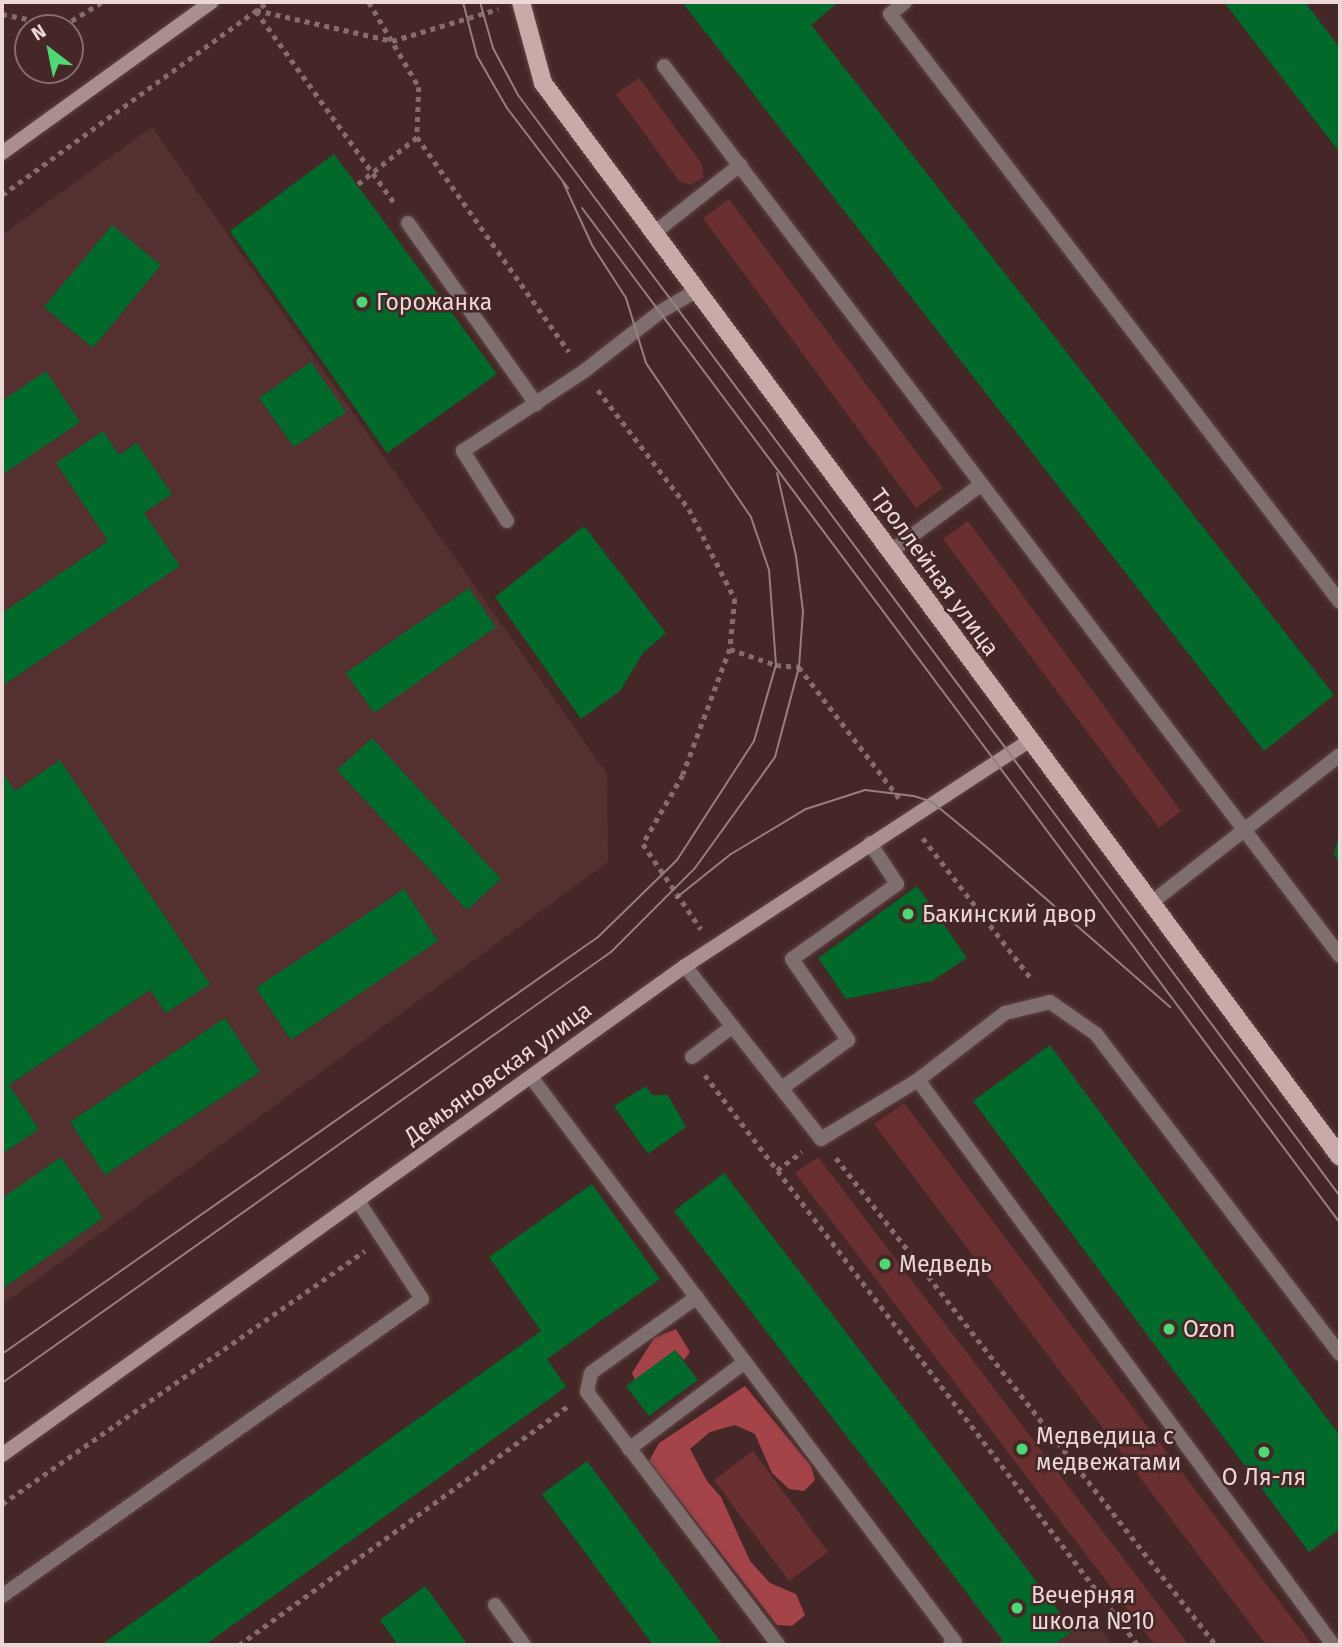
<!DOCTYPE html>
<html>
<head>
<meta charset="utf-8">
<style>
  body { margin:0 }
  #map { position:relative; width:1342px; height:1647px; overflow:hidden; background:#452727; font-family:"Fira Sans",sans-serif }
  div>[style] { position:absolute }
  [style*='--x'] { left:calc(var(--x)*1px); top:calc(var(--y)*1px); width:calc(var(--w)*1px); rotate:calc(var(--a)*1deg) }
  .built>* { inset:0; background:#553030 }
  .green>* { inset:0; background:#6a2f31 }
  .forest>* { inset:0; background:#a44348 }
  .building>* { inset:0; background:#016a2b }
  .path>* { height:4.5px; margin-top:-2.25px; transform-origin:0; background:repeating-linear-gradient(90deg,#866c6c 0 5px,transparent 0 10px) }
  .roads { filter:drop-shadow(0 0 2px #604343) drop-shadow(0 0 2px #604343) }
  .lane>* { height:14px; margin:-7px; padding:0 7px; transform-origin:7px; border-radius:7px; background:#7e6e6d }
  .secondary>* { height:14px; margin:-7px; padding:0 7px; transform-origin:7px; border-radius:7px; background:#a9908f }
  .primary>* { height:18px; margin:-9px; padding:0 9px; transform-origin:9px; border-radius:9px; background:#caaaa9 }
  .tram>* { height:2px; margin:-1px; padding:0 1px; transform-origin:1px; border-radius:1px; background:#987f7f }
  .dots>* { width:19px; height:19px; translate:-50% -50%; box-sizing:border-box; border:4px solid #452727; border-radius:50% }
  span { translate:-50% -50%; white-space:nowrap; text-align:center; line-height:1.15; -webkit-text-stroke:5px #452727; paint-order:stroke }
  .poi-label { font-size:23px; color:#ebd7d6 }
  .left { translate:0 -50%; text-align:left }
  .street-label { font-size:23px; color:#ebd7d6 }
  .frame { position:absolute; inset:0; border:4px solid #ebd7d6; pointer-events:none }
  .north { position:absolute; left:14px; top:14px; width:70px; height:70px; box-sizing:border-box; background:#452727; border:2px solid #876d6d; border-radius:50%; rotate:328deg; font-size:19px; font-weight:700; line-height:28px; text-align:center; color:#ebd7d6 }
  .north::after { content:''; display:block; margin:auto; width:24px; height:32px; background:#51d674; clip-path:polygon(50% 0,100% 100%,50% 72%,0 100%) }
</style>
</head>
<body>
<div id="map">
  <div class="built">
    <div style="clip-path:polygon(152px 127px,607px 774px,608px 862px,2px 1305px,2px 235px)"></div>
    <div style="clip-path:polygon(1021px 1561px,1072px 1631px,1093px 1617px,1113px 1645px,996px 1645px,1002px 1640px,971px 1599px)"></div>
  </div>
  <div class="green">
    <div style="clip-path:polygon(639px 78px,702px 164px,704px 177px,691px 185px,679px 181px,616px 94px)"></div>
    <div style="clip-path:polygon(729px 199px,943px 488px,916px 508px,703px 218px)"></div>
    <div style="clip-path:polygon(968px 521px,1181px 811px,1159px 828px,943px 539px)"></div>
    <div style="clip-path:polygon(904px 1103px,1312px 1645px,1266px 1645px,874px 1124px)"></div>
    <div style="clip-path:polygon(818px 1157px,1189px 1645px,1155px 1645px,795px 1173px)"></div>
    <div style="clip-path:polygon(753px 1451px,828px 1552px,789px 1581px,714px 1480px)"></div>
  </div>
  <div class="forest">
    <div style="clip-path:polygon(676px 1329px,690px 1352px,684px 1360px,675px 1350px,635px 1380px,632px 1373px,654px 1338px)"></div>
    <div style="clip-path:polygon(745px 1386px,811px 1466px,815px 1480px,804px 1491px,789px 1489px,772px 1473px,755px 1434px,735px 1425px,710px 1432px,690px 1449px,707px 1481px,721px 1497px,750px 1561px,770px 1583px,796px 1594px,805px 1615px,792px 1626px,777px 1625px,649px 1461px,659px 1443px)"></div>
  </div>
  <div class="building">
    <div style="clip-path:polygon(682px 2px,839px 2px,811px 25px,1334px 695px,1264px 751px)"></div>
    <div style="clip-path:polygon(1224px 2px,1305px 2px,1340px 48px,1340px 153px)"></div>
    <div style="clip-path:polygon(334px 154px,497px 374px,387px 453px,230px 231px)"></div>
    <div style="clip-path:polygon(112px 225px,161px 265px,93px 348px,44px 307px)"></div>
    <div style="clip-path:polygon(311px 362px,346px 412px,294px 447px,259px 398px)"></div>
    <div style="clip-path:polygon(46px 371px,80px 422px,2px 475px,2px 401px)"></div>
    <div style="clip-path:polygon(103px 431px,119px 455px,137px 443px,172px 494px,144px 513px,180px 566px,2px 686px,2px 613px,108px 541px,56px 463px)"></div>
    <div style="clip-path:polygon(584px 526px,666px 633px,643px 653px,620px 691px,581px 719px,495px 597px)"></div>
    <div style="clip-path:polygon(469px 588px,496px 627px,374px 713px,346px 673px)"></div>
    <div style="clip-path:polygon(372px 738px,501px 879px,467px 910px,337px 770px)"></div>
    <div style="clip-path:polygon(60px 760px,210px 984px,166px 1013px,150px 990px,9px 1085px,39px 1129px,2px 1154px,2px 772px,15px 791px)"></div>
    <div style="clip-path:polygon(1339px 833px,1340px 833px,1340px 864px,1334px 855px)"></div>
    <div style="clip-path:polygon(917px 886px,967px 958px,932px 981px,846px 999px,818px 958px)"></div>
    <div style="clip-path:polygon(404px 889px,438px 941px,291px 1040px,256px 988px)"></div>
    <div style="clip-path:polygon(225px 1018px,260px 1072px,105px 1175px,70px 1122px)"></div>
    <div style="clip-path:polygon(1050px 1045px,1340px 1436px,1340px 1529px,1309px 1552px,973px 1101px)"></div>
    <div style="clip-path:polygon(646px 1086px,652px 1095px,668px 1095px,686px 1127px,648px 1154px,614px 1106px)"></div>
    <div style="clip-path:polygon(61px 1157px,103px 1218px,2px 1289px,2px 1198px)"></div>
    <div style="clip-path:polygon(724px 1173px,1021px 1561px,1073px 1631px,1053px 1645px,996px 1645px,1003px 1640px,674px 1211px)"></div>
    <div style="clip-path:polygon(592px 1184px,660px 1279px,547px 1359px,566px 1387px,205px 1645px,101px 1645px,541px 1331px,489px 1257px)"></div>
    <div style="clip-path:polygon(675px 1350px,698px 1380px,649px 1416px,626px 1386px)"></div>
    <div style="clip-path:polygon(587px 1461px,723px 1645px,653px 1645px,542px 1494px)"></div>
    <div style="clip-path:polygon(425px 1586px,468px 1645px,398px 1645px,380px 1620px)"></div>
  </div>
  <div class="path">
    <div style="--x:369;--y:2;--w:99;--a:59.5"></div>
    <div style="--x:419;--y:87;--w:50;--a:92.3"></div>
    <div style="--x:417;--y:137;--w:263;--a:54.7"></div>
    <div style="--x:256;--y:10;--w:139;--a:12.8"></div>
    <div style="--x:392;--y:41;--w:111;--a:-16.8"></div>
    <div style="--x:256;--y:11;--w:239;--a:54.2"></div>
    <div style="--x:2;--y:14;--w:62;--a:11.1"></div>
    <div style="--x:63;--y:26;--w:46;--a:-31.6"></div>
    <div style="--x:358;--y:184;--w:75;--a:-38.5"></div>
    <div style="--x:2;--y:195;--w:329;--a:-36"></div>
    <div style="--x:598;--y:390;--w:150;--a:52.6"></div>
    <div style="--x:689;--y:509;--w:101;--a:62.9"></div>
    <div style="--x:735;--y:599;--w:50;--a:95.7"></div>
    <div style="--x:730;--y:649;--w:134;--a:110.5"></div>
    <div style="--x:683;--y:775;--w:80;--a:120.1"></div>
    <div style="--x:643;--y:844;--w:103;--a:55.7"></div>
    <div style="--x:730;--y:649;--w:49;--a:19.2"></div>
    <div style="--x:776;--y:665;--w:23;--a:5"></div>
    <div style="--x:799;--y:667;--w:165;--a:52.6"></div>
    <div style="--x:923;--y:838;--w:180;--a:52.4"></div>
    <div style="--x:705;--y:1075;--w:716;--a:52.78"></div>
    <div style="--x:836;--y:1158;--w:618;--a:52.04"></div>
    <div style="--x:777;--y:1170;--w:31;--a:-36"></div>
    <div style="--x:2;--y:1504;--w:442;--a:-34.9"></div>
    <div style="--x:239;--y:1645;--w:408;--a:-36"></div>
  </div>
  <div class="roads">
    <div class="lane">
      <div style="--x:905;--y:2;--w:19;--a:141"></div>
      <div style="--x:890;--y:14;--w:740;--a:52.57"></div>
      <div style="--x:664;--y:66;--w:1118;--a:52.78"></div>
      <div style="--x:408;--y:223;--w:222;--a:54.7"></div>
      <div style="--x:654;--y:233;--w:110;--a:-38.3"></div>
      <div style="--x:507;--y:521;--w:83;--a:-122.2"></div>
      <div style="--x:463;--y:451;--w:144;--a:-33.4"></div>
      <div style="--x:583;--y:372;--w:98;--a:-37.9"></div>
      <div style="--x:660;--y:312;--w:42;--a:-30.3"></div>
      <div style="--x:890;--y:552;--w:114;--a:-36.5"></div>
      <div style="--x:1151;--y:903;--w:240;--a:-38.1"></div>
      <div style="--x:685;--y:966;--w:220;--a:51.8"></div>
      <div style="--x:821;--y:1139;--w:114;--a:-31.3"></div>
      <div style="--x:918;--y:1080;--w:110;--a:-37.6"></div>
      <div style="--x:1005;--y:1013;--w:46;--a:-13.7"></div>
      <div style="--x:1050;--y:1002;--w:56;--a:34.8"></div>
      <div style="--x:1096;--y:1034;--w:402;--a:52.7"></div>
      <div style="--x:692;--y:1057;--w:51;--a:-37.1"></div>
      <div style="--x:531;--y:1077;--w:706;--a:53.11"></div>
      <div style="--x:955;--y:1642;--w:6;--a:149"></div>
      <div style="--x:918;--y:1080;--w:701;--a:53.7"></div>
      <div style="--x:782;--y:1088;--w:82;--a:-36"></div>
      <div style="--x:848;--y:1040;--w:98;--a:-124.7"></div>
      <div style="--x:792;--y:959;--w:129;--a:-35.5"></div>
      <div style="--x:897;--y:884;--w:49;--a:-123.4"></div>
      <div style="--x:697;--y:1297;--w:130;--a:144.4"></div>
      <div style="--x:591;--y:1373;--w:19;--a:102"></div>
      <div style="--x:587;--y:1392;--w:317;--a:52.9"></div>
      <div style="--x:629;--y:1449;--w:145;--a:-36.9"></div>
      <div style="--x:2;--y:1596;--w:514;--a:-35.27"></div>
      <div style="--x:422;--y:1299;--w:117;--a:-123.1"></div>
      <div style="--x:495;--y:1605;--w:49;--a:54.1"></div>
    </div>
    <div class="secondary">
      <div style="--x:2;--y:153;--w:258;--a:-35.8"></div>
      <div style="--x:2;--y:1455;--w:840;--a:-35.6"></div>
      <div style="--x:685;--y:966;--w:411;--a:-33.2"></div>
    </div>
    <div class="primary">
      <div style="--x:521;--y:2;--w:84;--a:74.8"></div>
      <div style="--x:543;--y:83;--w:1337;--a:53.42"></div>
    </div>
  </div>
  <div class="tram">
    <div style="--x:463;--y:2;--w:56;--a:75.5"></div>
    <div style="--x:477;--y:56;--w:60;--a:60"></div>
    <div style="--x:507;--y:108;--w:101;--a:52.7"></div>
    <div style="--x:480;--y:2;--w:48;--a:74.2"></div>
    <div style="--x:493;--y:48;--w:53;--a:62"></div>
    <div style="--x:518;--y:95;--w:1374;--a:53.26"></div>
    <div style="--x:582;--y:208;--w:1267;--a:53.25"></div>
    <div style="--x:676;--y:898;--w:70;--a:-38.7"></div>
    <div style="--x:731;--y:854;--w:87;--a:-31"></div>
    <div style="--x:806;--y:809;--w:62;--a:-17.9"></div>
    <div style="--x:865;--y:790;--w:49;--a:7"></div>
    <div style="--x:914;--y:796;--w:19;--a:18"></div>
    <div style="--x:932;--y:802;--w:75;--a:39.6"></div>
    <div style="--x:990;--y:850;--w:239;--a:41.1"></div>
    <div style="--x:2;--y:1354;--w:727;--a:-34.98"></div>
    <div style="--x:598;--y:937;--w:110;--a:-44.3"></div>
    <div style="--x:677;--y:860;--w:142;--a:-57.1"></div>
    <div style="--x:754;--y:741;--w:79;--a:-73.9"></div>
    <div style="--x:776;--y:665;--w:95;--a:-94.2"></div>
    <div style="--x:769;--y:570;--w:56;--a:-108.8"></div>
    <div style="--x:751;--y:517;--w:186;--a:-124.3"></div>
    <div style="--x:646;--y:363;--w:68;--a:-107.1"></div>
    <div style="--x:626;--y:298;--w:63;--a:-122.7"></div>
    <div style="--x:592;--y:245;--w:69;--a:-114.7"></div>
    <div style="--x:2;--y:1383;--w:746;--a:-35.29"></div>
    <div style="--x:611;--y:952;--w:119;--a:-45"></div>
    <div style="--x:695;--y:868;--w:137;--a:-54.2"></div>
    <div style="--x:775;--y:757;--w:93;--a:-75.1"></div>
    <div style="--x:799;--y:667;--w:56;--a:-85.9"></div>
    <div style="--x:803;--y:611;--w:55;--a:-97.3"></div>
    <div style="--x:796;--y:556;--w:85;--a:-102.9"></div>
  </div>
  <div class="dots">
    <div style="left:362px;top:302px;background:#51d674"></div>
    <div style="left:908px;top:914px;background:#51d674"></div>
    <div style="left:885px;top:1264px;background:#51d674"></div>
    <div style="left:1169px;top:1329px;background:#51d674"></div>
    <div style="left:1022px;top:1449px;background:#51d674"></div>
    <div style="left:1264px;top:1452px;background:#51d674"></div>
    <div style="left:1017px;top:1608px;background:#51d674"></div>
  </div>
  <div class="poi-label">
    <span class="left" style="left:376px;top:302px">Горожанка</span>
    <span class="left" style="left:922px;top:914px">Бакинский двор</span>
    <span class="left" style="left:899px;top:1264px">Медведь</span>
    <span class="left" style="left:1183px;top:1329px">Ozon</span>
    <span class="left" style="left:1036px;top:1449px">Медведица с<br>медвежатами</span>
    <span style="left:1264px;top:1477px">О Ля-ля</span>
    <span class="left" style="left:1031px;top:1608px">Вечерняя<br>школа №10</span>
  </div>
  <div class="street-label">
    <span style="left:935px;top:572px;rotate:54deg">Троллейная улица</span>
    <span style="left:498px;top:1073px;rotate:-36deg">Демьяновская улица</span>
  </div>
  <div class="frame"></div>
  <div class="north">N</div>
</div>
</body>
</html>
